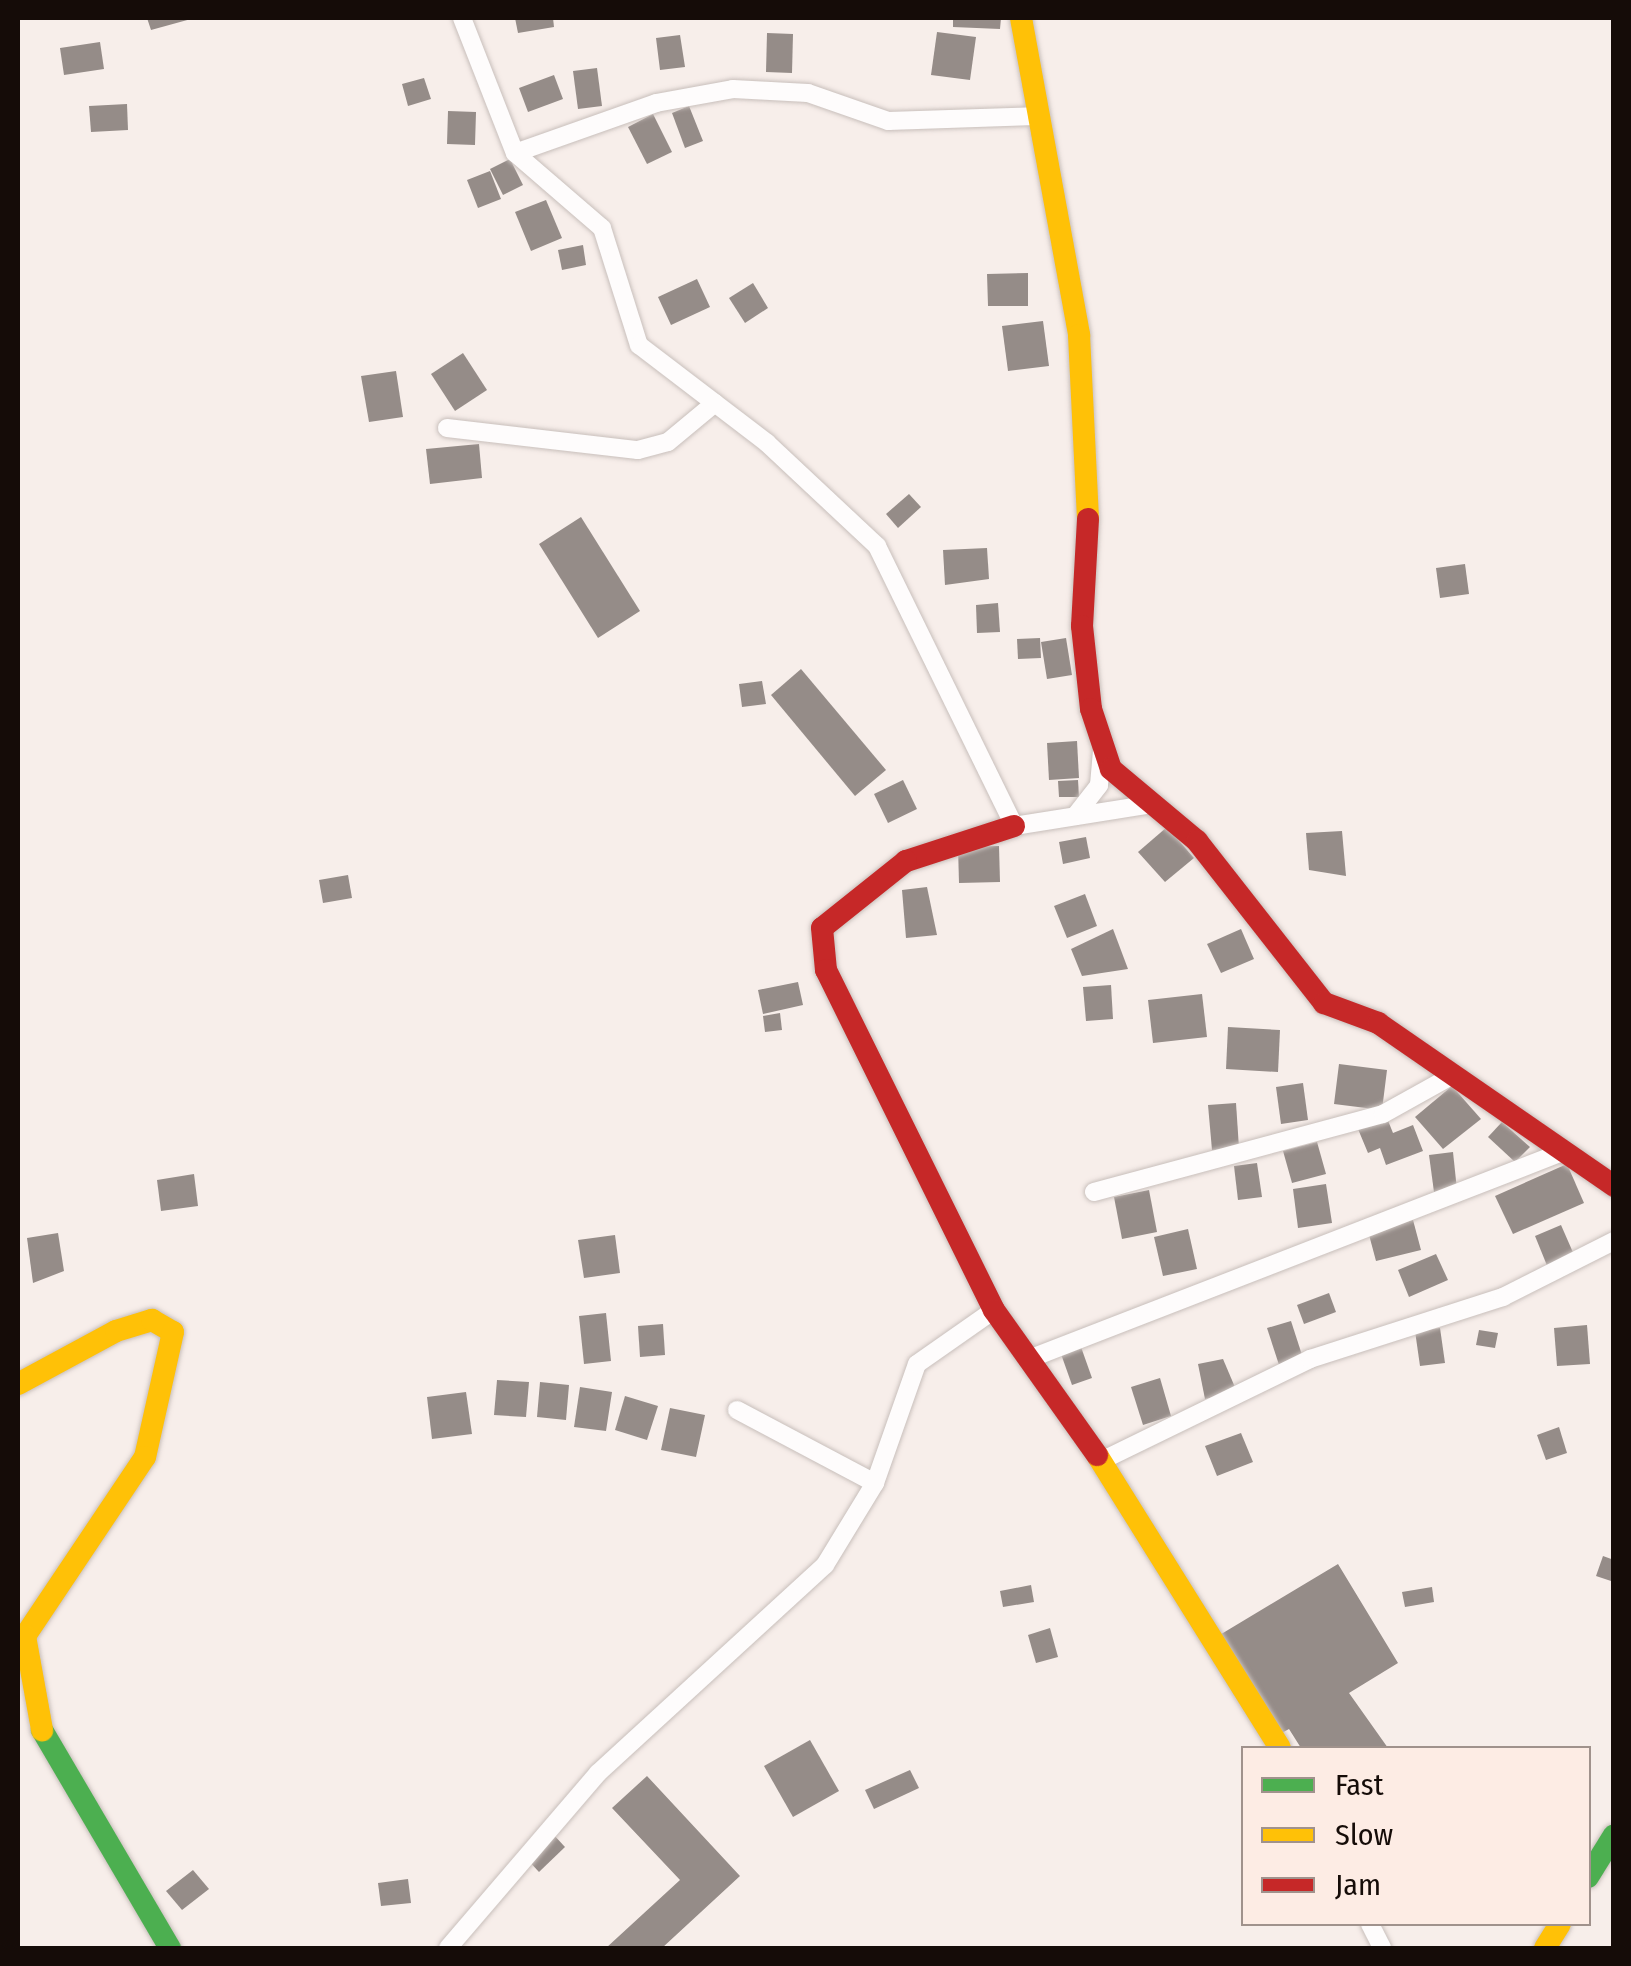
<!DOCTYPE html>
<html>
<head>
<meta charset="utf-8">
<style>
  body { margin:0 }
  #map { position:relative; width:1631px; height:1966px; overflow:hidden; background:#f7eeea; font-family:"Fira Sans Condensed",sans-serif }
  div>[style] { position:absolute }
  [style*='--x'] { left:calc(var(--x)*1px); top:calc(var(--y)*1px); width:calc(var(--w)*1px); rotate:calc(var(--a)*1deg) }
  .building>* { inset:0; background:#958c88 }
  .roads { filter:drop-shadow(0 0 2px #c8bfbb) drop-shadow(0 0 2px #c8bfbb) }
  .street>* { height:18px; margin:-9px; padding:0 9px; transform-origin:9px; border-radius:9px; background:#fefcfc }
  .fast>* { height:22px; margin:-11px; padding:0 11px; transform-origin:11px; border-radius:11px; background:#4caf50 }
  .slow>* { height:22px; margin:-11px; padding:0 11px; transform-origin:11px; border-radius:11px; background:#ffc107 }
  .jam>* { height:22px; margin:-11px; padding:0 11px; transform-origin:11px; border-radius:11px; background:#c62828 }
  span { translate:-50% -50%; white-space:nowrap; text-align:center; line-height:1.15; -webkit-text-stroke:10px #fdece4; paint-order:stroke }
  .frame { position:absolute; inset:0; border:20px solid #150c08; pointer-events:none }
  .legend { position:absolute; left:1241px; top:1746px; width:350px; height:180px; box-sizing:border-box; background:#fdece4; border:2px solid #a0928c; margin:0; padding:12px 18px; list-style:none; font-size:30px; color:#150c08 }
  .legend li { display:flex; align-items:center; gap:20px; height:50px }
  .legend b { width:50px; border:2px solid #a0928c }
</style>
</head>
<body>
<div id="map">
  <div class="building">
    <div style="clip-path:polygon(147px 18px,191px 18px,191px 19px,151px 30px)"></div>
    <div style="clip-path:polygon(515px 18px,553px 18px,554px 27px,518px 33px)"></div>
    <div style="clip-path:polygon(953px 18px,1001px 18px,1000px 29px,953px 27px)"></div>
    <div style="clip-path:polygon(937px 32px,976px 37px,970px 80px,931px 75px)"></div>
    <div style="clip-path:polygon(767px 33px,793px 34px,792px 73px,766px 72px)"></div>
    <div style="clip-path:polygon(680px 35px,685px 67px,660px 70px,656px 38px)"></div>
    <div style="clip-path:polygon(100px 42px,104px 69px,64px 75px,60px 48px)"></div>
    <div style="clip-path:polygon(597px 68px,602px 106px,578px 109px,573px 71px)"></div>
    <div style="clip-path:polygon(554px 75px,563px 99px,528px 112px,519px 88px)"></div>
    <div style="clip-path:polygon(424px 78px,431px 99px,408px 106px,402px 84px)"></div>
    <div style="clip-path:polygon(127px 104px,128px 130px,91px 132px,89px 106px)"></div>
    <div style="clip-path:polygon(689px 106px,703px 141px,685px 148px,672px 113px)"></div>
    <div style="clip-path:polygon(448px 111px,476px 112px,475px 145px,447px 144px)"></div>
    <div style="clip-path:polygon(653px 114px,672px 152px,647px 164px,628px 127px)"></div>
    <div style="clip-path:polygon(510px 159px,523px 185px,503px 195px,490px 169px)"></div>
    <div style="clip-path:polygon(490px 171px,501px 199px,478px 208px,467px 180px)"></div>
    <div style="clip-path:polygon(546px 200px,562px 238px,531px 251px,515px 212px)"></div>
    <div style="clip-path:polygon(583px 245px,586px 265px,562px 270px,558px 250px)"></div>
    <div style="clip-path:polygon(1028px 273px,1028px 306px,988px 306px,987px 274px)"></div>
    <div style="clip-path:polygon(697px 279px,710px 307px,671px 325px,658px 297px)"></div>
    <div style="clip-path:polygon(753px 283px,768px 308px,745px 323px,729px 298px)"></div>
    <div style="clip-path:polygon(1043px 321px,1049px 366px,1008px 371px,1002px 326px)"></div>
    <div style="clip-path:polygon(463px 353px,487px 390px,455px 411px,431px 374px)"></div>
    <div style="clip-path:polygon(396px 371px,403px 417px,369px 422px,361px 376px)"></div>
    <div style="clip-path:polygon(479px 444px,482px 478px,430px 484px,426px 449px)"></div>
    <div style="clip-path:polygon(909px 494px,921px 507px,898px 528px,886px 514px)"></div>
    <div style="clip-path:polygon(581px 517px,640px 611px,598px 638px,539px 544px)"></div>
    <div style="clip-path:polygon(987px 548px,989px 579px,945px 585px,943px 550px)"></div>
    <div style="clip-path:polygon(1465px 564px,1469px 594px,1440px 598px,1436px 568px)"></div>
    <div style="clip-path:polygon(998px 603px,1000px 632px,977px 633px,976px 605px)"></div>
    <div style="clip-path:polygon(1040px 638px,1041px 658px,1018px 659px,1017px 639px)"></div>
    <div style="clip-path:polygon(1066px 638px,1072px 675px,1047px 679px,1041px 642px)"></div>
    <div style="clip-path:polygon(801px 669px,886px 770px,855px 796px,771px 695px)"></div>
    <div style="clip-path:polygon(762px 681px,766px 704px,742px 707px,739px 684px)"></div>
    <div style="clip-path:polygon(1077px 741px,1079px 778px,1049px 780px,1047px 743px)"></div>
    <div style="clip-path:polygon(903px 780px,917px 809px,888px 823px,874px 794px)"></div>
    <div style="clip-path:polygon(1078px 780px,1079px 797px,1059px 797px,1058px 781px)"></div>
    <div style="clip-path:polygon(1167px 827px,1194px 858px,1165px 882px,1138px 852px)"></div>
    <div style="clip-path:polygon(1342px 831px,1346px 876px,1309px 870px,1306px 833px)"></div>
    <div style="clip-path:polygon(1086px 837px,1090px 858px,1063px 864px,1059px 842px)"></div>
    <div style="clip-path:polygon(999px 846px,1000px 882px,959px 883px,958px 847px)"></div>
    <div style="clip-path:polygon(348px 875px,352px 898px,323px 903px,319px 880px)"></div>
    <div style="clip-path:polygon(927px 887px,937px 935px,906px 938px,902px 890px)"></div>
    <div style="clip-path:polygon(1085px 894px,1097px 926px,1067px 938px,1054px 906px)"></div>
    <div style="clip-path:polygon(1113px 929px,1128px 969px,1082px 976px,1071px 949px)"></div>
    <div style="clip-path:polygon(1241px 929px,1254px 959px,1221px 973px,1207px 944px)"></div>
    <div style="clip-path:polygon(798px 982px,803px 1005px,763px 1014px,758px 990px)"></div>
    <div style="clip-path:polygon(1111px 985px,1113px 1019px,1086px 1021px,1083px 987px)"></div>
    <div style="clip-path:polygon(1202px 994px,1207px 1037px,1153px 1043px,1148px 1000px)"></div>
    <div style="clip-path:polygon(780px 1013px,782px 1030px,765px 1032px,763px 1016px)"></div>
    <div style="clip-path:polygon(1228px 1027px,1280px 1030px,1278px 1072px,1226px 1069px)"></div>
    <div style="clip-path:polygon(1339px 1064px,1387px 1070px,1382px 1110px,1334px 1104px)"></div>
    <div style="clip-path:polygon(1303px 1083px,1308px 1120px,1281px 1124px,1276px 1087px)"></div>
    <div style="clip-path:polygon(1452px 1086px,1481px 1119px,1443px 1149px,1415px 1117px)"></div>
    <div style="clip-path:polygon(1236px 1103px,1239px 1148px,1212px 1150px,1208px 1105px)"></div>
    <div style="clip-path:polygon(1387px 1118px,1393px 1133px,1413px 1125px,1423px 1151px,1386px 1165px,1380px 1148px,1368px 1153px,1358px 1129px)"></div>
    <div style="clip-path:polygon(1502px 1122px,1530px 1147px,1515px 1162px,1488px 1137px)"></div>
    <div style="clip-path:polygon(1317px 1142px,1326px 1174px,1292px 1183px,1283px 1151px)"></div>
    <div style="clip-path:polygon(1453px 1152px,1457px 1190px,1434px 1192px,1429px 1155px)"></div>
    <div style="clip-path:polygon(1257px 1163px,1262px 1197px,1238px 1200px,1234px 1166px)"></div>
    <div style="clip-path:polygon(1567px 1164px,1584px 1203px,1513px 1234px,1495px 1196px)"></div>
    <div style="clip-path:polygon(194px 1174px,198px 1206px,161px 1211px,157px 1180px)"></div>
    <div style="clip-path:polygon(1326px 1184px,1332px 1223px,1298px 1228px,1293px 1189px)"></div>
    <div style="clip-path:polygon(1149px 1190px,1157px 1232px,1122px 1239px,1114px 1197px)"></div>
    <div style="clip-path:polygon(1413px 1220px,1421px 1250px,1376px 1261px,1368px 1231px)"></div>
    <div style="clip-path:polygon(1561px 1225px,1575px 1257px,1548px 1268px,1535px 1236px)"></div>
    <div style="clip-path:polygon(1188px 1229px,1197px 1269px,1163px 1276px,1154px 1237px)"></div>
    <div style="clip-path:polygon(58px 1233px,64px 1271px,33px 1283px,27px 1238px)"></div>
    <div style="clip-path:polygon(615px 1235px,620px 1273px,584px 1278px,578px 1240px)"></div>
    <div style="clip-path:polygon(1436px 1254px,1448px 1280px,1409px 1297px,1398px 1270px)"></div>
    <div style="clip-path:polygon(1329px 1293px,1336px 1312px,1304px 1324px,1297px 1305px)"></div>
    <div style="clip-path:polygon(606px 1313px,611px 1361px,584px 1364px,579px 1316px)"></div>
    <div style="clip-path:polygon(1291px 1321px,1302px 1355px,1281px 1371px,1267px 1328px)"></div>
    <div style="clip-path:polygon(663px 1324px,665px 1355px,640px 1357px,638px 1326px)"></div>
    <div style="clip-path:polygon(1587px 1325px,1590px 1364px,1557px 1366px,1554px 1328px)"></div>
    <div style="clip-path:polygon(1440px 1328px,1445px 1363px,1420px 1366px,1415px 1331px)"></div>
    <div style="clip-path:polygon(1479px 1330px,1498px 1333px,1495px 1348px,1476px 1345px)"></div>
    <div style="clip-path:polygon(1081px 1347px,1092px 1378px,1072px 1385px,1061px 1354px)"></div>
    <div style="clip-path:polygon(1223px 1359px,1237px 1392px,1205px 1399px,1198px 1364px)"></div>
    <div style="clip-path:polygon(1160px 1378px,1171px 1416px,1143px 1425px,1131px 1387px)"></div>
    <div style="clip-path:polygon(497px 1380px,529px 1382px,526px 1417px,494px 1415px)"></div>
    <div style="clip-path:polygon(540px 1382px,569px 1385px,566px 1420px,537px 1417px)"></div>
    <div style="clip-path:polygon(580px 1387px,612px 1392px,606px 1431px,574px 1427px)"></div>
    <div style="clip-path:polygon(466px 1392px,472px 1434px,432px 1439px,427px 1397px)"></div>
    <div style="clip-path:polygon(625px 1396px,658px 1406px,647px 1440px,615px 1430px)"></div>
    <div style="clip-path:polygon(670px 1408px,705px 1415px,696px 1457px,661px 1450px)"></div>
    <div style="clip-path:polygon(1559px 1427px,1567px 1453px,1546px 1460px,1537px 1435px)"></div>
    <div style="clip-path:polygon(1241px 1433px,1253px 1462px,1217px 1476px,1205px 1446px)"></div>
    <div style="clip-path:polygon(1603px 1556px,1614px 1560px,1614px 1582px,1596px 1576px)"></div>
    <div style="clip-path:polygon(1338px 1564px,1398px 1663px,1349px 1693px,1388px 1748px,1301px 1748px,1289px 1729px,1278px 1735px,1218px 1636px)"></div>
    <div style="clip-path:polygon(1031px 1585px,1034px 1602px,1003px 1607px,1000px 1591px)"></div>
    <div style="clip-path:polygon(1432px 1587px,1434px 1602px,1405px 1607px,1402px 1592px)"></div>
    <div style="clip-path:polygon(1050px 1628px,1058px 1657px,1036px 1663px,1028px 1635px)"></div>
    <div style="clip-path:polygon(810px 1740px,839px 1791px,793px 1817px,764px 1766px)"></div>
    <div style="clip-path:polygon(910px 1770px,919px 1788px,874px 1809px,865px 1790px)"></div>
    <div style="clip-path:polygon(647px 1776px,740px 1876px,662px 1948px,606px 1948px,680px 1880px,612px 1808px)"></div>
    <div style="clip-path:polygon(552px 1833px,565px 1847px,539px 1872px,526px 1858px)"></div>
    <div style="clip-path:polygon(193px 1870px,209px 1889px,182px 1910px,166px 1891px)"></div>
    <div style="clip-path:polygon(408px 1879px,411px 1903px,381px 1906px,378px 1883px)"></div>
  </div>
  <div class="roads">
    <div class="street">
      <div style="--x:462;--y:18;--w:145;--a:68.6"></div>
      <div style="--x:515;--y:153;--w:115;--a:40.8"></div>
      <div style="--x:602;--y:228;--w:123;--a:72.5"></div>
      <div style="--x:639;--y:345;--w:161;--a:37.4"></div>
      <div style="--x:767;--y:443;--w:151;--a:43.1"></div>
      <div style="--x:877;--y:546;--w:312;--a:63.9"></div>
      <div style="--x:1014;--y:826;--w:141;--a:-9"></div>
      <div style="--x:515;--y:153;--w:150;--a:-19.5"></div>
      <div style="--x:656;--y:103;--w:78;--a:-10.3"></div>
      <div style="--x:733;--y:89;--w:75;--a:3.1"></div>
      <div style="--x:808;--y:93;--w:85;--a:19.3"></div>
      <div style="--x:888;--y:121;--w:147;--a:-1.9"></div>
      <div style="--x:447;--y:428;--w:192;--a:6.6"></div>
      <div style="--x:638;--y:450;--w:31;--a:-15"></div>
      <div style="--x:668;--y:442;--w:61;--a:-39.7"></div>
      <div style="--x:1075;--y:816;--w:39;--a:-52"></div>
      <div style="--x:1099;--y:785;--w:34;--a:-85"></div>
      <div style="--x:1094;--y:1192;--w:299;--a:-15.1"></div>
      <div style="--x:1383;--y:1114;--w:82;--a:-29.1"></div>
      <div style="--x:1029;--y:1359;--w:575;--a:-21.21"></div>
      <div style="--x:737;--y:1410;--w:156;--a:27.9"></div>
      <div style="--x:1101;--y:1461;--w:233;--a:-26"></div>
      <div style="--x:1310;--y:1359;--w:203;--a:-17.8"></div>
      <div style="--x:1503;--y:1297;--w:124;--a:-26.8"></div>
      <div style="--x:1370;--y:1924;--w:27;--a:63"></div>
      <div style="--x:448;--y:1948;--w:230;--a:-49.4"></div>
      <div style="--x:598;--y:1773;--w:308;--a:-42.5"></div>
      <div style="--x:825;--y:1565;--w:96;--a:-58.6"></div>
      <div style="--x:875;--y:1483;--w:126;--a:-70.6"></div>
      <div style="--x:917;--y:1364;--w:94;--a:-35"></div>
    </div>
    <div class="fast">
      <div style="--x:42;--y:1730;--w:253;--a:59.6"></div>
      <div style="--x:1588;--y:1877;--w:49;--a:-58.2"></div>
    </div>
    <div class="slow">
      <div style="--x:1021;--y:18;--w:322;--a:79.6"></div>
      <div style="--x:1079;--y:335;--w:184;--a:87.2"></div>
      <div style="--x:18;--y:1384;--w:111;--a:-28.4"></div>
      <div style="--x:116;--y:1331;--w:38;--a:-17"></div>
      <div style="--x:152;--y:1320;--w:24;--a:30"></div>
      <div style="--x:173;--y:1332;--w:128;--a:102.6"></div>
      <div style="--x:145;--y:1457;--w:216;--a:123.8"></div>
      <div style="--x:25;--y:1636;--w:96;--a:79.7"></div>
      <div style="--x:1097;--y:1455;--w:345;--a:58"></div>
      <div style="--x:1545;--y:1948;--w:28;--a:-58"></div>
    </div>
    <div class="jam">
      <div style="--x:1088;--y:519;--w:107;--a:93.2"></div>
      <div style="--x:1082;--y:626;--w:83;--a:83.8"></div>
      <div style="--x:1091;--y:709;--w:63;--a:71.6"></div>
      <div style="--x:1111;--y:769;--w:112;--a:39.9"></div>
      <div style="--x:1197;--y:841;--w:206;--a:51.9"></div>
      <div style="--x:1324;--y:1003;--w:58;--a:20.3"></div>
      <div style="--x:1378;--y:1023;--w:287;--a:34.6"></div>
      <div style="--x:1014;--y:826;--w:114;--a:162"></div>
      <div style="--x:906;--y:861;--w:107;--a:141.4"></div>
      <div style="--x:822;--y:928;--w:42;--a:84.6"></div>
      <div style="--x:826;--y:970;--w:379;--a:63.7"></div>
      <div style="--x:994;--y:1310;--w:178;--a:54.6"></div>
    </div>
  </div>
  <div class="frame"></div>
  <ul class="legend">
  <li><b style="height:12px;background:#4caf50"></b>Fast</li>
  <li><b style="height:12px;background:#ffc107"></b>Slow</li>
  <li><b style="height:12px;background:#c62828"></b>Jam</li>
  </ul>
</div>
</body>
</html>
